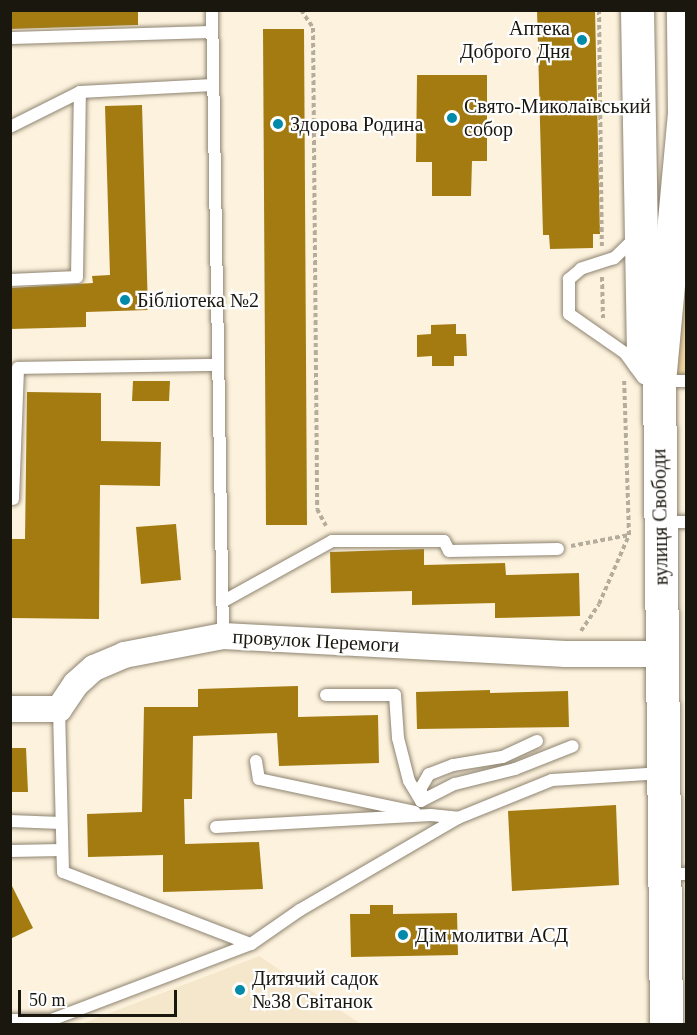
<!DOCTYPE html>
<html>
<head>
<meta charset="utf-8">
<style>
  body { margin:0 }
  #map { position:relative; width:697px; height:1035px; overflow:hidden; background:#fdf2dd; font-family:Georgia,serif }
  div>[style] { position:absolute }
  [style*='--x'] { left:calc(var(--x)*1px); top:calc(var(--y)*1px); width:calc(var(--w)*1px); rotate:calc(var(--a)*1deg) }
  .built>* { inset:0; background:#f5e7cb }
  .green>* { inset:0; background:#f1d59f }
  .building>* { inset:0; background:#a47b10 }
  .path>* { height:4px; margin-top:-2px; transform-origin:0; background:repeating-linear-gradient(90deg,#b5ad9c 0 4.5px,transparent 0 7.5px) }
  .roads { filter:drop-shadow(0 0 2px #8d8370) drop-shadow(0 0 2px #8d8370) }
  .service>* { height:12px; margin:-6px; padding:0 6px; transform-origin:6px; border-radius:6px; background:#fff }
  .minor>* { height:26px; margin:-13px; padding:0 13px; transform-origin:13px; border-radius:13px; background:#fff }
  .secondary>* { height:33px; margin:-16.5px; padding:0 16.5px; transform-origin:16.5px; border-radius:16.5px; background:#fff }
  .dots>* { width:16px; height:16px; translate:-50% -50%; box-sizing:border-box; border:3px solid #fff; border-radius:50% }
  span { translate:-50% -50%; white-space:nowrap; text-align:center; line-height:1.15; -webkit-text-stroke:4.5px #fff; paint-order:stroke }
  .poi-label { font-size:20px; color:#1a170f }
  .right { translate:-100% -50%; text-align:right }
  .left { translate:0 -50%; text-align:left }
  .street-label { font-size:20px; color:#1a170f }
  .frame { position:absolute; inset:0; border:12px solid #1a170f; pointer-events:none }
  .scale { position:absolute; left:18px; top:990px; width:159px; height:27px; box-sizing:border-box; border:3px solid #1a170f; border-top:0; padding-left:8px; font-size:18px; line-height:21px; white-space:nowrap; color:#1a170f; -webkit-text-stroke:4px #fff; paint-order:stroke }
</style>
</head>
<body>
<div id="map">
  <div class="built">
    <div style="clip-path:polygon(259px 956px,361px 1024px,81px 1024px)"></div>
  </div>
  <div class="green">
    <div style="clip-path:polygon(686px 191px,686px 382px,668px 382px)"></div>
  </div>
  <div class="building">
    <div style="clip-path:polygon(10px 10px,138px 10px,138px 25px,10px 29px)"></div>
    <div style="clip-path:polygon(537px 10px,595px 10px,600px 234px,593px 234px,593px 248px,550px 249px,549px 235px,543px 235px)"></div>
    <div style="clip-path:polygon(263px 29px,304px 29px,307px 525px,266px 525px)"></div>
    <div style="clip-path:polygon(417px 75px,487px 75px,487px 161px,472px 161px,471px 196px,432px 196px,432px 162px,416px 162px)"></div>
    <div style="clip-path:polygon(142px 105px,148px 310px,86px 312px,86px 327px,10px 329px,10px 288px,93px 283px,92px 276px,110px 275px,105px 106px)"></div>
    <div style="clip-path:polygon(456px 324px,456px 334px,466px 334px,467px 356px,454px 356px,454px 366px,432px 366px,432px 356px,417px 357px,417px 335px,431px 334px,431px 325px)"></div>
    <div style="clip-path:polygon(133px 381px,170px 381px,169px 401px,132px 401px)"></div>
    <div style="clip-path:polygon(27px 392px,101px 393px,101px 441px,161px 442px,160px 486px,100px 485px,99px 619px,10px 618px,10px 539px,25px 539px)"></div>
    <div style="clip-path:polygon(176px 524px,181px 580px,141px 584px,136px 527px)"></div>
    <div style="clip-path:polygon(424px 549px,424px 565px,505px 563px,506px 575px,579px 573px,580px 616px,495px 618px,495px 603px,412px 605px,412px 591px,331px 593px,330px 552px)"></div>
    <div style="clip-path:polygon(298px 686px,298px 717px,378px 715px,379px 763px,279px 766px,277px 733px,193px 736px,192px 799px,184px 799px,185px 844px,259px 842px,263px 889px,163px 892px,163px 855px,88px 857px,87px 814px,142px 812px,144px 707px,198px 707px,198px 689px)"></div>
    <div style="clip-path:polygon(490px 690px,490px 693px,568px 691px,569px 727px,417px 729px,416px 692px)"></div>
    <div style="clip-path:polygon(10px 748px,26px 748px,28px 792px,10px 792px)"></div>
    <div style="clip-path:polygon(616px 805px,619px 885px,512px 891px,508px 811px)"></div>
    <div style="clip-path:polygon(10px 882px,33px 928px,10px 939px)"></div>
    <div style="clip-path:polygon(370px 905px,393px 905px,393px 914px,457px 913px,458px 955px,351px 957px,350px 914px,370px 914px)"></div>
  </div>
  <div class="path">
    <div style="--x:301;--y:10;--w:22;--a:56"></div>
    <div style="--x:313;--y:28;--w:481;--a:89.5"></div>
    <div style="--x:317;--y:509;--w:19;--a:62"></div>
    <div style="--x:599;--y:10;--w:236;--a:89.3"></div>
    <div style="--x:602;--y:277;--w:41;--a:88.6"></div>
    <div style="--x:571;--y:546;--w:59;--a:-10.7"></div>
    <div style="--x:581;--y:631;--w:32;--a:-56"></div>
    <div style="--x:599;--y:604;--w:75;--a:-66.5"></div>
    <div style="--x:629;--y:535;--w:155;--a:-91.8"></div>
  </div>
  <div class="roads">
    <div class="service">
      <div style="--x:212;--y:10;--w:626;--a:88.99"></div>
      <div style="--x:10;--y:38;--w:202;--a:-1.7"></div>
      <div style="--x:10;--y:127;--w:78;--a:-26.6"></div>
      <div style="--x:80;--y:92;--w:133;--a:-3"></div>
      <div style="--x:634;--y:239;--w:28;--a:136"></div>
      <div style="--x:614;--y:258;--w:35;--a:162"></div>
      <div style="--x:581;--y:269;--w:16;--a:140"></div>
      <div style="--x:569;--y:279;--w:35;--a:90"></div>
      <div style="--x:569;--y:314;--w:68;--a:34.9"></div>
      <div style="--x:625;--y:353;--w:31;--a:54"></div>
      <div style="--x:10;--y:280;--w:67;--a:-2.6"></div>
      <div style="--x:77;--y:277;--w:185;--a:-89.1"></div>
      <div style="--x:660;--y:381;--w:26;--a:0"></div>
      <div style="--x:13;--y:499;--w:131;--a:-87.8"></div>
      <div style="--x:18;--y:368;--w:200;--a:-0.9"></div>
      <div style="--x:661;--y:522;--w:25;--a:0"></div>
      <div style="--x:222;--y:602;--w:126;--a:-29"></div>
      <div style="--x:332;--y:541;--w:112;--a:0"></div>
      <div style="--x:444;--y:541;--w:11;--a:63"></div>
      <div style="--x:449;--y:551;--w:109;--a:-1.1"></div>
      <div style="--x:326;--y:695;--w:69;--a:0"></div>
      <div style="--x:395;--y:695;--w:43;--a:86"></div>
      <div style="--x:398;--y:738;--w:44;--a:75.7"></div>
      <div style="--x:409;--y:781;--w:21;--a:59"></div>
      <div style="--x:59;--y:709;--w:163;--a:88.6"></div>
      <div style="--x:63;--y:872;--w:201;--a:21"></div>
      <div style="--x:251;--y:944;--w:60;--a:-34.8"></div>
      <div style="--x:300;--y:910;--w:183;--a:-30.2"></div>
      <div style="--x:458;--y:818;--w:101;--a:-22"></div>
      <div style="--x:552;--y:780;--w:95;--a:-3.6"></div>
      <div style="--x:537;--y:741;--w:38;--a:155"></div>
      <div style="--x:502;--y:757;--w:50;--a:170.7"></div>
      <div style="--x:453;--y:765;--w:26;--a:159"></div>
      <div style="--x:429;--y:774;--w:16;--a:120"></div>
      <div style="--x:421;--y:788;--w:13;--a:90"></div>
      <div style="--x:421;--y:801;--w:38;--a:-27"></div>
      <div style="--x:455;--y:784;--w:62;--a:-14"></div>
      <div style="--x:515;--y:769;--w:62;--a:-21.6"></div>
      <div style="--x:256;--y:761;--w:18;--a:81"></div>
      <div style="--x:259;--y:779;--w:159;--a:11.9"></div>
      <div style="--x:10;--y:821;--w:51;--a:2.2"></div>
      <div style="--x:216;--y:827;--w:215;--a:-3.2"></div>
      <div style="--x:431;--y:815;--w:27;--a:6"></div>
      <div style="--x:10;--y:851;--w:52;--a:-1.1"></div>
      <div style="--x:665;--y:875;--w:21;--a:-3"></div>
      <div style="--x:10;--y:1020;--w:41;--a:0"></div>
      <div style="--x:51;--y:1020;--w:214;--a:-20.8"></div>
    </div>
    <div class="minor">
      <div style="--x:10;--y:709;--w:49;--a:0"></div>
      <div style="--x:59;--y:709;--w:30;--a:-56"></div>
      <div style="--x:76;--y:684;--w:24;--a:-42"></div>
      <div style="--x:94;--y:668;--w:33;--a:-23"></div>
      <div style="--x:124;--y:655;--w:101;--a:-10.9"></div>
      <div style="--x:223;--y:636;--w:343;--a:3"></div>
      <div style="--x:566;--y:654;--w:80;--a:0"></div>
    </div>
    <div class="secondary">
      <div style="--x:637;--y:10;--w:350;--a:89"></div>
      <div style="--x:666;--y:1024;--w:642;--a:-90.62"></div>
      <div style="--x:659;--y:382;--w:269;--a:-84.7"></div>
      <div style="--x:684;--y:114;--w:104;--a:-90.6"></div>
    </div>
  </div>
  <div class="dots">
    <div style="left:582px;top:40px;background:#008baa"></div>
    <div style="left:452px;top:118px;background:#008baa"></div>
    <div style="left:278px;top:124px;background:#008baa"></div>
    <div style="left:125px;top:300px;background:#008baa"></div>
    <div style="left:403px;top:935px;background:#008baa"></div>
    <div style="left:240px;top:990px;background:#008baa"></div>
  </div>
  <div class="poi-label">
    <span class="right" style="left:570px;top:40px">Аптека<br>Доброго Дня</span>
    <span class="left" style="left:464px;top:118px">Свято-Миколаївський<br>собор</span>
    <span class="left" style="left:290px;top:124px">Здорова Родина</span>
    <span class="left" style="left:137px;top:300px">Бібліотека №2</span>
    <span class="left" style="left:415px;top:935px">Дім молитви АСД</span>
    <span class="left" style="left:252px;top:990px">Дитячий садок<br>№38 Світанок</span>
  </div>
  <div class="street-label">
    <span style="left:660px;top:517px;rotate:-91deg">вулиця Свободи</span>
    <span style="left:316px;top:641px;rotate:3deg">провулок Перемоги</span>
  </div>
  <div class="frame"></div>
  <div class="scale">50 m</div>
</div>
</body>
</html>
